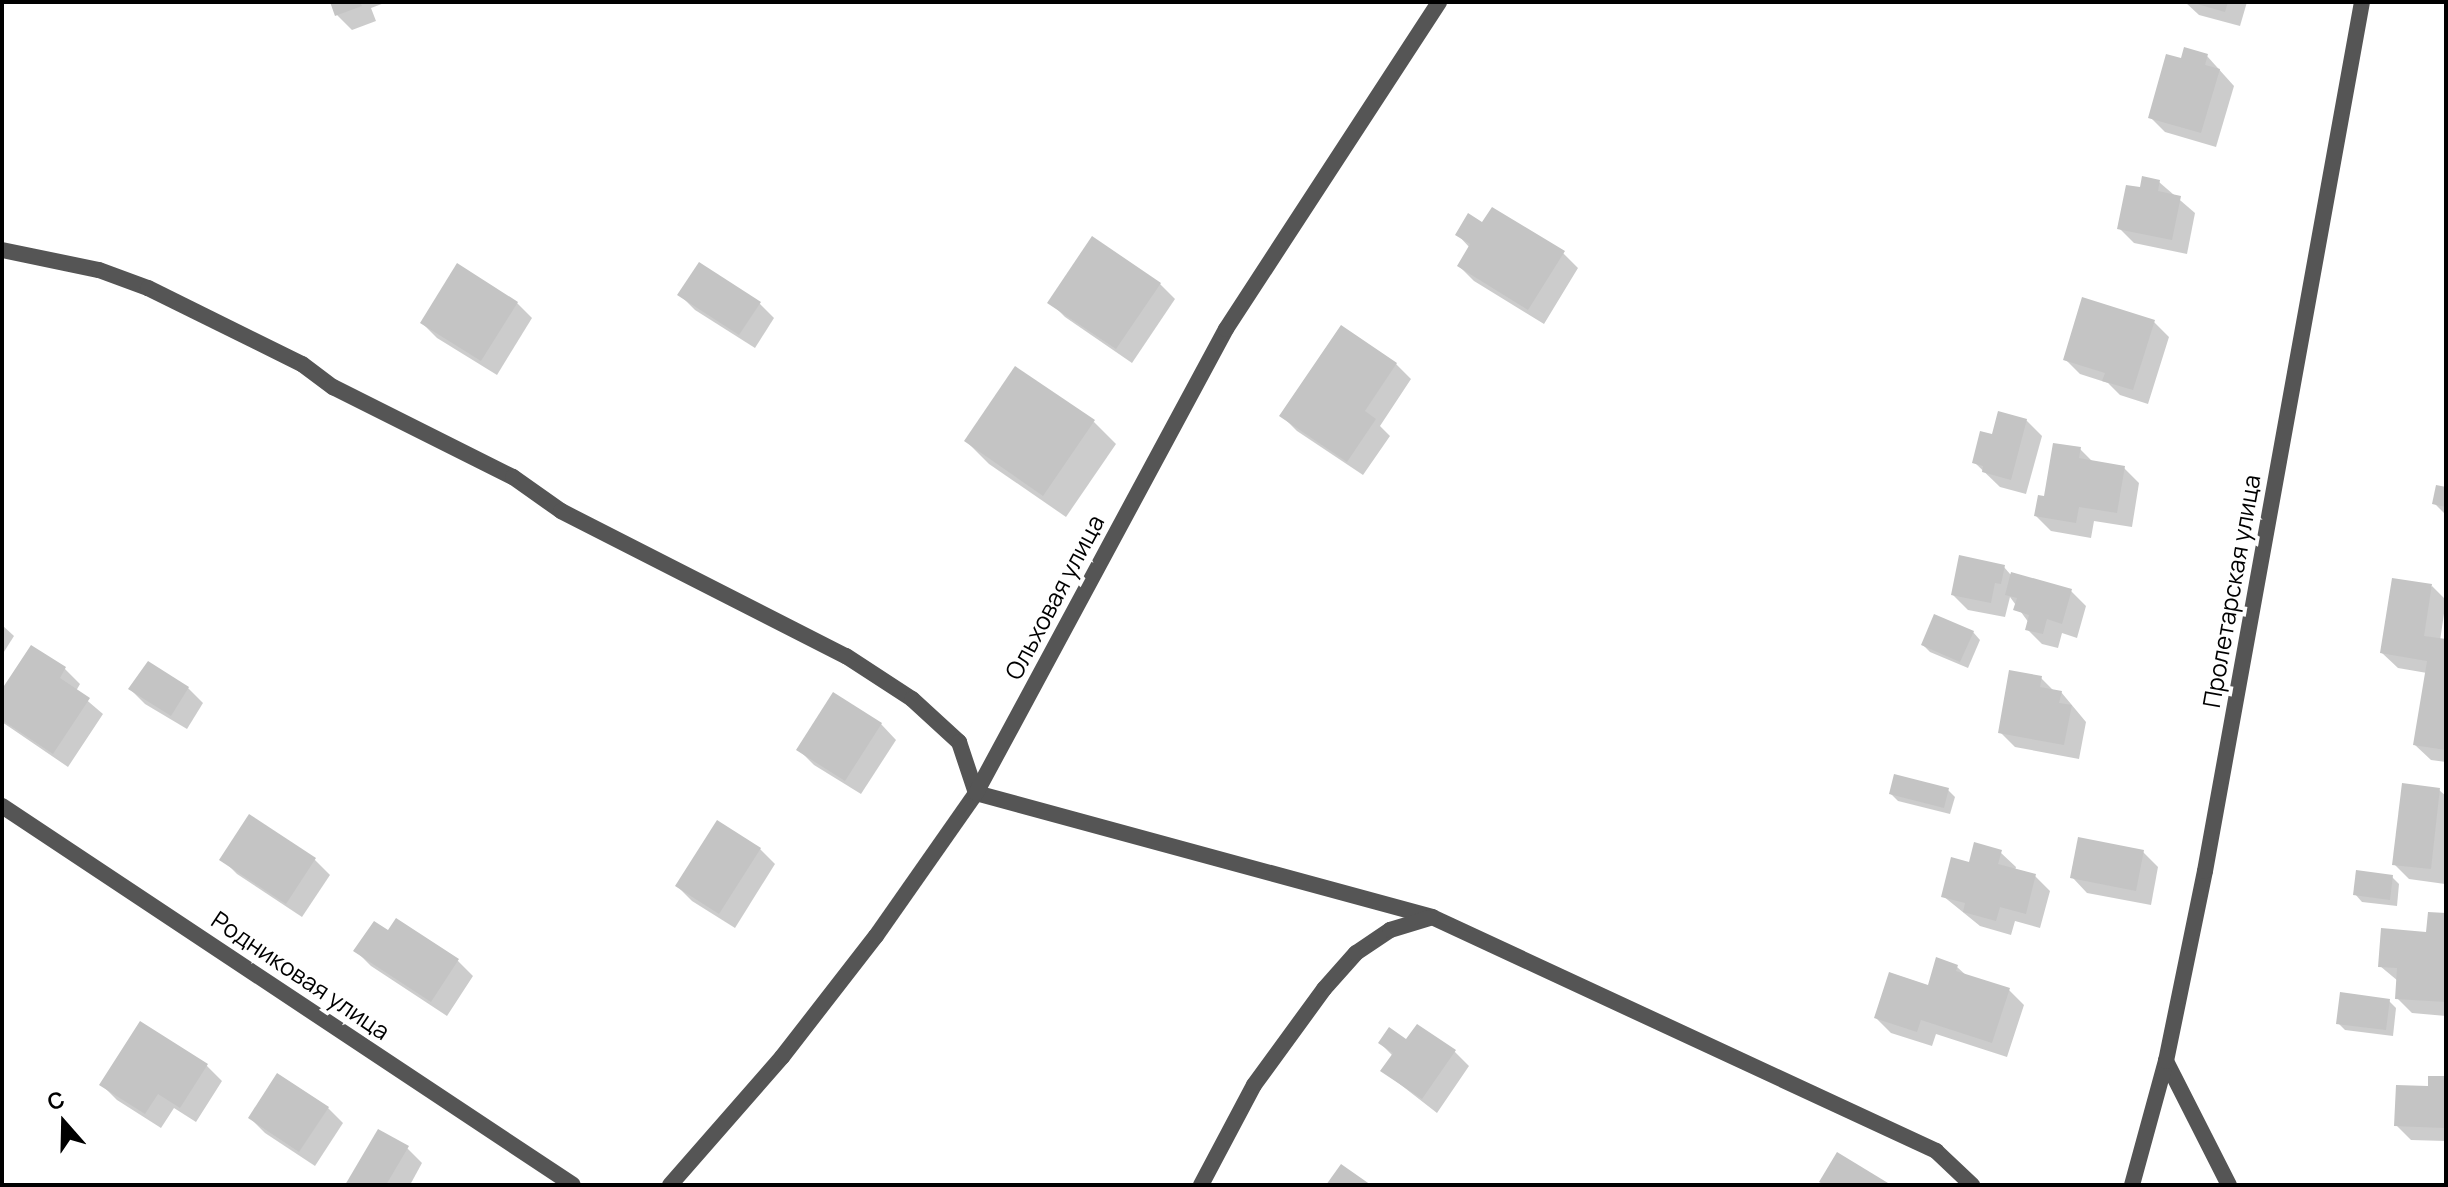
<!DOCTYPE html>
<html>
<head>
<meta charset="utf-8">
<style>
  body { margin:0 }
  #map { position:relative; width:2448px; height:1187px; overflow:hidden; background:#fff; font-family:Manrope,sans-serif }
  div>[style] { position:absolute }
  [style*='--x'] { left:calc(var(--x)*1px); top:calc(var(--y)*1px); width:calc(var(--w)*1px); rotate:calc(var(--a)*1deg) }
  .shadow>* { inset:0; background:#0003 }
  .building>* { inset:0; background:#c4c4c4 }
  .service>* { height:16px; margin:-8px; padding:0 8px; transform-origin:8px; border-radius:8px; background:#555 }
  .minor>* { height:16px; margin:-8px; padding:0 8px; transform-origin:8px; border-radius:8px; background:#555 }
  .tertiary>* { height:16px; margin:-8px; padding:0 8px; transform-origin:8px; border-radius:8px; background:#555 }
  span { translate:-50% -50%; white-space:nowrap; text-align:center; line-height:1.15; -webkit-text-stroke:8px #fff; paint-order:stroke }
  .street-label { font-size:24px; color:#000 }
  .frame { position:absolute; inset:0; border:4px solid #000; pointer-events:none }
  .north { position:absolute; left:24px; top:1083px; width:80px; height:80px; -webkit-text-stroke:6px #fff; paint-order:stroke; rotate:340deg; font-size:22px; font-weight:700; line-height:32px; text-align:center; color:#000 }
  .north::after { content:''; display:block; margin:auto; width:28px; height:36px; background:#000; clip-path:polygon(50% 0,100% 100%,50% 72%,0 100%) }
</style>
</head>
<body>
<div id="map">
  <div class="shadow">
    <div style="clip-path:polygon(332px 2px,387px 2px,371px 8px,376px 21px,352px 30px,337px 15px)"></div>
    <div style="clip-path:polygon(2185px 2px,2247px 2px,2240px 26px,2199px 15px)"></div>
    <div style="clip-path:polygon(2207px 56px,2234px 86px,2216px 147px,2165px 132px,2150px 117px,2182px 60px)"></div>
    <div style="clip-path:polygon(2159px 182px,2195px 213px,2187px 254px,2134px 243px,2119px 228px)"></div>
    <div style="clip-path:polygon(1482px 224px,1563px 253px,1578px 268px,1544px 324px,1474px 281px,1459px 266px,1470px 248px,1457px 234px)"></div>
    <div style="clip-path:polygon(1093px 239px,1160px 284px,1175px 299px,1132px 363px,1065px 317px,1050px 302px)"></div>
    <div style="clip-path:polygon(680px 295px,759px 303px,774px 318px,755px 348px,695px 310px)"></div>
    <div style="clip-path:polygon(517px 303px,532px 318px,497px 375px,437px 338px,422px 323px)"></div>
    <div style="clip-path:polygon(2154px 322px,2169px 337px,2148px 404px,2120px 395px,2108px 383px,2080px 374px,2065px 359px)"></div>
    <div style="clip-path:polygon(1341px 328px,1396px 364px,1411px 379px,1380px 426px,1390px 436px,1363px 475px,1297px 431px,1282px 416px)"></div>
    <div style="clip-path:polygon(2026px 420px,2042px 436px,2026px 494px,2000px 487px,1974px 462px,1994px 436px)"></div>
    <div style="clip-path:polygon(1094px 422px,1116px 444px,1066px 517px,989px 464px,966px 441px)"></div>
    <div style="clip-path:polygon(2080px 449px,2093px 462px,2124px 468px,2139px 483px,2132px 527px,2094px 521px,2091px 538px,2051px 531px,2036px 516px)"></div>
    <div style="clip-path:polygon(2446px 489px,2446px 515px,2434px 503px)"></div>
    <div style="clip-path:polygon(2004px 567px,2010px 574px,2071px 591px,2086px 606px,2077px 638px,2062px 633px,2058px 648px,2042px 644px,2027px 629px,2029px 623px,2010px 597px,2005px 617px,1968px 610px,1953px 595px)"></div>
    <div style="clip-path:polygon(2432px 586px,2446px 600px,2440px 641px,2446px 642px,2446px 762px,2431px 760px,2415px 745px,2427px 673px,2398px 668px,2382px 653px)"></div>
    <div style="clip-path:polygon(2px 625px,14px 636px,2px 655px)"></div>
    <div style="clip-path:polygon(1973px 632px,1980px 640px,1968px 668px,1930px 652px,1923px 645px)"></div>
    <div style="clip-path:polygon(32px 648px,65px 669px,80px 684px,76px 691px,103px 714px,68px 767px,2px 722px,2px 693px)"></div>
    <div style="clip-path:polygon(2041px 678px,2054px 691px,2061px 692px,2086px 722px,2079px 759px,2015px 747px,2000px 732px)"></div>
    <div style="clip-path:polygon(188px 688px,203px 703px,187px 729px,145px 704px,130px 689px)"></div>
    <div style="clip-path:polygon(881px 724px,896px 740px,861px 794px,814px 765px,799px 750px)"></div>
    <div style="clip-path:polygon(1948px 790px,1955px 797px,1950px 814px,1898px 801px,1891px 794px)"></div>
    <div style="clip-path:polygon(2439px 790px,2446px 796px,2445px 884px,2409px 879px,2394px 864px)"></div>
    <div style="clip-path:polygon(250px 817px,315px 860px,330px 875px,302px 917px,237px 874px,222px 859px)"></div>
    <div style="clip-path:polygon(760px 849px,775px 864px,735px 928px,692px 901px,677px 886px)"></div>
    <div style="clip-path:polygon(2000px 852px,2016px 867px,2015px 871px,2035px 876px,2050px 891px,2040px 928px,2015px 921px,2011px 935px,1980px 926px,1943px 896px)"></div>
    <div style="clip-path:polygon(2143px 852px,2158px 867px,2151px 905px,2087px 893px,2072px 877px)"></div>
    <div style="clip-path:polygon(2392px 877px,2399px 884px,2397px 906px,2362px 902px,2355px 894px)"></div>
    <div style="clip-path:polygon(2446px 915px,2446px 1016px,2412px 1013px,2397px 998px,2398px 981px,2380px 966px,2428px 934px)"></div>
    <div style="clip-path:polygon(396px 921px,458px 961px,473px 976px,447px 1016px,371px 966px,356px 951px,388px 933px)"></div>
    <div style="clip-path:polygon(1957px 967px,1967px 976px,2009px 990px,2024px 1005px,2007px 1057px,1936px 1034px,1932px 1046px,1891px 1033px,1876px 1018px)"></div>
    <div style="clip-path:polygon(2389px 1001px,2396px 1008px,2393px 1036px,2345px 1030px,2338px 1023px)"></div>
    <div style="clip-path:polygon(141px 1024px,207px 1066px,222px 1081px,196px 1122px,174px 1108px,161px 1128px,117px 1100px,102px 1085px)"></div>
    <div style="clip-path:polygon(1407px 1042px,1454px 1051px,1469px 1066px,1437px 1113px,1383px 1071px,1393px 1056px,1380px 1043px)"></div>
    <div style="clip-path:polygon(2446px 1078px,2446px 1141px,2411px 1140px,2396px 1125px)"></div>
    <div style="clip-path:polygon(328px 1108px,343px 1123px,315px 1166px,265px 1133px,250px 1118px)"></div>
    <div style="clip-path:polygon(407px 1148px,422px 1163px,410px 1185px,347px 1185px)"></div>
  </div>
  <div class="building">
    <div style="clip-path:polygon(330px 2px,360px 2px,362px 6px,335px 16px)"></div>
    <div style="clip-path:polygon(2190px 2px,2228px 2px,2225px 12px)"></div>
    <div style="clip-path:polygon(2184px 47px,2208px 54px,2205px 65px,2220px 69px,2201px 133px,2148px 118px,2166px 54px,2181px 58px)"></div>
    <div style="clip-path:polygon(2142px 176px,2160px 180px,2158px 191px,2181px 196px,2172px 240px,2117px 229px,2126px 185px,2140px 187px)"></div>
    <div style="clip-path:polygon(1492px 207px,1565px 251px,1528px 310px,1457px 266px,1470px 244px,1455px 235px,1468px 213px,1482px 222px)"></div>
    <div style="clip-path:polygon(1092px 236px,1161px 283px,1116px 349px,1047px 303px)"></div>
    <div style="clip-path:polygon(699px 262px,761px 302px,739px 335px,677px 295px)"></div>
    <div style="clip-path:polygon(457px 263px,518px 302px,481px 361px,420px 323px)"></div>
    <div style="clip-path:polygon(2082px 297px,2155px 320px,2133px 390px,2102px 381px,2105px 373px,2063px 360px)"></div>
    <div style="clip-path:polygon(1341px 325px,1397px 363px,1365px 411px,1376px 419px,1347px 462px,1279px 416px)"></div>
    <div style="clip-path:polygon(1015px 366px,1095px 420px,1043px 496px,964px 441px)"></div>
    <div style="clip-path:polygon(1998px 411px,2027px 419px,2011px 480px,1982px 472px,1983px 466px,1972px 463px,1980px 431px,1992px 434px)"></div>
    <div style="clip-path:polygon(2053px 443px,2081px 447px,2079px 458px,2125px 466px,2117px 513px,2079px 507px,2076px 523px,2034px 516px,2038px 495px,2044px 496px)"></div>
    <div style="clip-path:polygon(2436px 485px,2446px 487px,2446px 507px,2432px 504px)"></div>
    <div style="clip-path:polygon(1959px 555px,2005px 565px,2001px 584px,1995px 583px,1991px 603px,1951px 595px)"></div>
    <div style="clip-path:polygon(2011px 572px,2072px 589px,2062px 624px,2047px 619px,2043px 634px,2025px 630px,2029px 615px,2013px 610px,2017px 598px,2005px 595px)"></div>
    <div style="clip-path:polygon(2392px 578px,2432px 584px,2424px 636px,2446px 639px,2446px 750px,2413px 745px,2427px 661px,2380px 653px)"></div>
    <div style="clip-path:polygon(1934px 614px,1974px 631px,1960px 662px,1921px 645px)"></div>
    <div style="clip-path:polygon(31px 645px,66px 667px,60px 678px,90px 698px,53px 754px,2px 720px,2px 689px)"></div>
    <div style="clip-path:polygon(148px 661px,189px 687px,171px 716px,128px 689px)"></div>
    <div style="clip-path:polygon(2009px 670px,2042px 676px,2040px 687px,2062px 691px,2059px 703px,2072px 705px,2064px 745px,1998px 733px)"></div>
    <div style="clip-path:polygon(833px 692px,882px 723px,845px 781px,796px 750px)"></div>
    <div style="clip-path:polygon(1894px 774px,1949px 788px,1944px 808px,1889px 794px)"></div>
    <div style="clip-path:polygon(2402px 783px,2440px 788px,2431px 869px,2392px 865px)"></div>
    <div style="clip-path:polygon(249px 814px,316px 858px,286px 904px,219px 860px)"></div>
    <div style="clip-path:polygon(717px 820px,761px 848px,719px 914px,675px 886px)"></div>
    <div style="clip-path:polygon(2078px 837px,2144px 850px,2136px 891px,2070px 878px)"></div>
    <div style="clip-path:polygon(1974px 842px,2002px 850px,1998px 864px,2036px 874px,2026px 914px,2000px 907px,1996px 921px,1963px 912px,1965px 903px,1941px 897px,1951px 857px,1969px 862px)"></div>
    <div style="clip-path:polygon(2356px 870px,2393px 875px,2390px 900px,2353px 895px)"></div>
    <div style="clip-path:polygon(2428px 912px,2446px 913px,2446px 1002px,2395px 999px,2397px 968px,2378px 967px,2381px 928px,2426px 932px)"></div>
    <div style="clip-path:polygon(396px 918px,459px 959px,431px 1002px,353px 951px,374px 921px,388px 930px)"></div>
    <div style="clip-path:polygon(1936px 957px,1958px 965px,1956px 971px,2010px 988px,1992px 1043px,1921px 1020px,1917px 1032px,1874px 1018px,1889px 972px,1928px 985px)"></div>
    <div style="clip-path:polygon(2340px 992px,2390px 999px,2386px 1030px,2336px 1024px)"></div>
    <div style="clip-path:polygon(140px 1021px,208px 1064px,180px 1108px,158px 1094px,145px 1114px,99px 1085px)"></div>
    <div style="clip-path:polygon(1417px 1024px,1456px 1050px,1422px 1099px,1380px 1071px,1393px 1053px,1378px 1043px,1389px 1027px,1406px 1039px)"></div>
    <div style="clip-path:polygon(277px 1073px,329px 1107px,299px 1152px,248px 1118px)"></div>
    <div style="clip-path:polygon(2428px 1076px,2446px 1076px,2446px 1128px,2394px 1126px,2396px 1085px,2428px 1086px)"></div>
    <div style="clip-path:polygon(378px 1129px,409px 1146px,386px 1185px,345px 1185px)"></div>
    <div style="clip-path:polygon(1837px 1152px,1888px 1183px,1887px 1185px,1824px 1185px,1819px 1182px)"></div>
    <div style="clip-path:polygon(1341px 1164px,1371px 1185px,1326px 1185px)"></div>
  </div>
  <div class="service">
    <div style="--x:2;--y:250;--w:99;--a:11.7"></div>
    <div style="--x:99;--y:270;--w:52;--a:20.2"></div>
    <div style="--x:148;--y:288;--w:172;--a:26.3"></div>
    <div style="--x:302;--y:364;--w:39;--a:37"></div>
    <div style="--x:333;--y:387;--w:201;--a:26.6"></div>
    <div style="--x:513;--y:477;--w:59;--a:35.3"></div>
    <div style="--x:561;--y:511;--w:320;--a:27"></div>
    <div style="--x:846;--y:656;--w:79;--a:33.1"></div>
    <div style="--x:912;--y:699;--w:64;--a:42.5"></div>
    <div style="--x:959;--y:742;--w:54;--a:71.6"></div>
    <div style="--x:2166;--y:1061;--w:139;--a:63.1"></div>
  </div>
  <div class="minor">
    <div style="--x:976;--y:793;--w:473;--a:15.2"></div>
    <div style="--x:1432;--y:917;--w:556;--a:24.9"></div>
    <div style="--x:1936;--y:1151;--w:50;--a:43.4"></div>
    <div style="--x:2;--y:806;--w:685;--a:33.57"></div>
    <div style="--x:670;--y:1185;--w:170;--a:-48.8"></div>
    <div style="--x:782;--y:1057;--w:153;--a:-52.2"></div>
    <div style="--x:876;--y:936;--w:174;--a:-55"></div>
    <div style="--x:976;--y:793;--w:527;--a:-61.68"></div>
    <div style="--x:1226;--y:329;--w:390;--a:-56.9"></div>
    <div style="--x:1201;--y:1185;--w:113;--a:-62.1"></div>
    <div style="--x:1254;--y:1085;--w:119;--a:-53.9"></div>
    <div style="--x:1324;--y:989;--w:48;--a:-48.4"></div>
    <div style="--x:1356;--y:953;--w:41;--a:-34.1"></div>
    <div style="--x:1390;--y:930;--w:42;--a:-16.7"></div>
  </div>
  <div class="tertiary">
    <div style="--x:2132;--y:1185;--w:129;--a:-74.7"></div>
    <div style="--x:2166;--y:1061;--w:194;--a:-78.4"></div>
    <div style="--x:2205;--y:871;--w:883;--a:-79.76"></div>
  </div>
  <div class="street-label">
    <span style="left:2231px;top:591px;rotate:-80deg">Пролетарская улица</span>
    <span style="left:1054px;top:597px;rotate:-62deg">Ольховая улица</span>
    <span style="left:301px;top:975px;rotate:34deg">Родниковая улица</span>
  </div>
  <div class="frame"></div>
  <div class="north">С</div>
</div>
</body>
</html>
